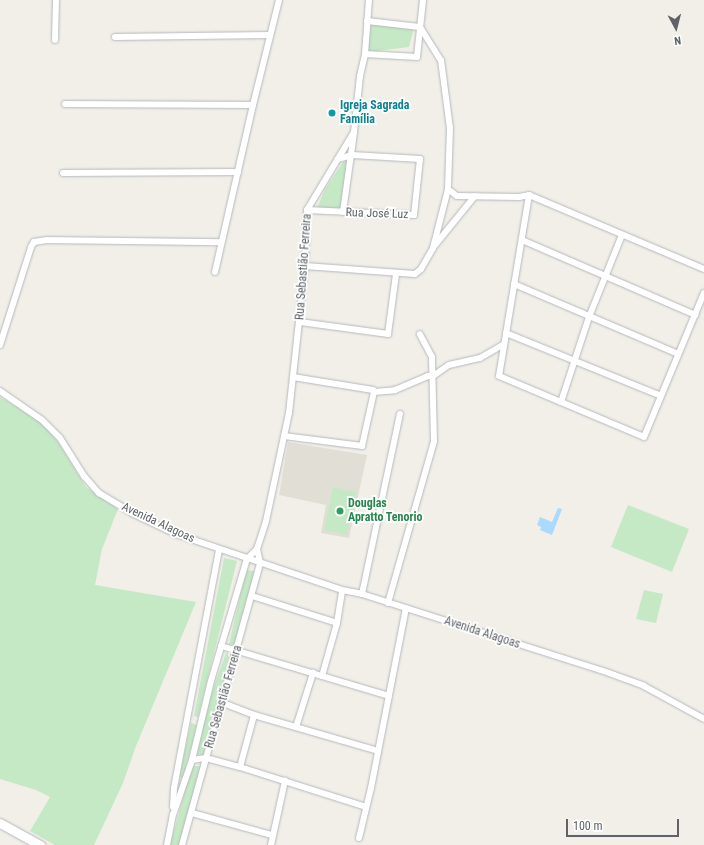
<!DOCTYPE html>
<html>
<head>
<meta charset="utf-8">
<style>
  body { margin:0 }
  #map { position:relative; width:704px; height:845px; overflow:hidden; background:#f1efe8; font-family:"Roboto Condensed",sans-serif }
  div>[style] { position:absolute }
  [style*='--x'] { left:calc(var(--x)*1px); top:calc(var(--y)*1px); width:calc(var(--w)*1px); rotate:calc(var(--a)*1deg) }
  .education>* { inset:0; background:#e1ded6 }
  .green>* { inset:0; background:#c5e8c5 }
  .water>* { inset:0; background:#aadaff }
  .roads { filter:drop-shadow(0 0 1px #b5b8bc) drop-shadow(0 0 1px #b5b8bc) }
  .minor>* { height:6px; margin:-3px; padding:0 3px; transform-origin:3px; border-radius:3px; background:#fff }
  .secondary>* { height:9px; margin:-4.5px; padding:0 4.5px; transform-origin:4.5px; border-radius:4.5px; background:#fff }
  .dots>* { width:11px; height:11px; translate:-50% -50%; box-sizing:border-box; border:2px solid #fff; border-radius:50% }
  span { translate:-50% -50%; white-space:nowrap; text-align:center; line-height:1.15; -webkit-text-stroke:3.5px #fff; paint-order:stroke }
  .culture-label { font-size:12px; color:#0d838f; font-weight:700 }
  .left { translate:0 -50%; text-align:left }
  .street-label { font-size:12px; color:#5f6368 }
  .leisure-label { font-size:12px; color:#27864d; font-weight:700 }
  .north { position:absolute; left:656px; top:8px; width:40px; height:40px; -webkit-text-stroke:3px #fff; paint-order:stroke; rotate:173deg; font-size:11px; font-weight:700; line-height:16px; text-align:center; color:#5f6368 }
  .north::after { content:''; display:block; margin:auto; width:14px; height:18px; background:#5f6368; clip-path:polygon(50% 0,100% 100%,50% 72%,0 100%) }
  .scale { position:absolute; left:566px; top:819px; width:113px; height:18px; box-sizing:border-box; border:2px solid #5f6368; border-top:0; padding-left:5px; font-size:12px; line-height:14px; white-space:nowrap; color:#5f6368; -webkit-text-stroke:3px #fff; paint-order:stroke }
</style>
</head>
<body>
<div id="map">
  <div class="education">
    <div style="clip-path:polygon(288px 442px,367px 455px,349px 538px,321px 533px,326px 505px,279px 495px)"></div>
  </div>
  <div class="green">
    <div style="clip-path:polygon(371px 24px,414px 28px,409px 47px,368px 52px)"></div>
    <div style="clip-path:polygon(348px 160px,342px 208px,339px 209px,317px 208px,325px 189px,343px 162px)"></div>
    <div style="clip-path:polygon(0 397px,41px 422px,58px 442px,86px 487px,118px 509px,102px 549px,95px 585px,196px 602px,136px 746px,123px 783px,94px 845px,55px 845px,30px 831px,50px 797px,36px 790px,0 779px)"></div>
    <div style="clip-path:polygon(333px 487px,356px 492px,347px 535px,324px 530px)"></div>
    <div style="clip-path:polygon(628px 505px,689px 529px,672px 572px,611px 547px)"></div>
    <div style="clip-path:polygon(224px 558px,237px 561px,198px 717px,194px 716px)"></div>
    <div style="clip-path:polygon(246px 570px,254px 571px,237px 646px,229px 644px)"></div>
    <div style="clip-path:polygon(644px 590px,663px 594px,656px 623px,636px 619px)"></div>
    <div style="clip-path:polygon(226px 653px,233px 654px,203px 755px,197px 754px,207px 706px)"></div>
    <div style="clip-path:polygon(191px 723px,197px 725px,183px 778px,179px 776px)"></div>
    <div style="clip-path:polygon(192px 766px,201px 766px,179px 845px,170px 845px)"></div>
  </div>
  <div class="water">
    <div style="clip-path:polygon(558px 508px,562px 509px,552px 535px,540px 530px,541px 527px,537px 525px,540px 517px,552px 522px)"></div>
  </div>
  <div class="roads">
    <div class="minor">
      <div style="--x:367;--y:21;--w:53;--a:6.5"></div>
      <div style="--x:420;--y:27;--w:39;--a:58"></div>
      <div style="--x:441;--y:60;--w:69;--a:82.5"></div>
      <div style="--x:450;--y:128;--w:61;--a:91.9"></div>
      <div style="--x:448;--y:189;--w:11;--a:38"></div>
      <div style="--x:457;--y:196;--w:62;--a:0.9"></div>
      <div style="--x:519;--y:197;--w:10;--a:-11"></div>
      <div style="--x:529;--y:195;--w:190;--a:22.9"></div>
      <div style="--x:115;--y:37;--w:155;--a:-0.7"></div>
      <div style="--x:55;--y:40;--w:40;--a:-88.6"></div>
      <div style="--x:365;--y:54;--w:52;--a:3.3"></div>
      <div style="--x:417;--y:57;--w:57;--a:-84"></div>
      <div style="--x:65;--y:104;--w:188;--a:0.3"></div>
      <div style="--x:63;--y:173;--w:175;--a:-0.3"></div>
      <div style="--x:529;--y:195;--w:183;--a:99.4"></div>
      <div style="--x:499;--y:376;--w:157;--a:22.8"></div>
      <div style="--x:644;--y:437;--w:156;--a:-67.4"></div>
      <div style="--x:307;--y:210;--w:107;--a:2.7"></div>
      <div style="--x:414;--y:215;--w:56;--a:-83.9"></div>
      <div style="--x:420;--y:159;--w:68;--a:-176.6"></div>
      <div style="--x:352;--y:155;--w:15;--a:164"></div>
      <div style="--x:343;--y:212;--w:80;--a:-82.1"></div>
      <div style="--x:522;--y:240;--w:189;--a:23.4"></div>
      <div style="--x:435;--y:245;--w:63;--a:-50.8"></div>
      <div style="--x:305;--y:266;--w:110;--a:4.2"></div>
      <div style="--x:415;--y:274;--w:8;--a:-40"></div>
      <div style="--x:421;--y:269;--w:24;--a:-60"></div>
      <div style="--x:433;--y:248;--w:61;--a:-75.7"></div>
      <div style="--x:215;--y:272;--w:171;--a:-77.2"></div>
      <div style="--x:253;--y:105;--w:108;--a:-76.1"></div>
      <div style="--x:514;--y:284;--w:178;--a:23.1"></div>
      <div style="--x:300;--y:322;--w:89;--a:7.8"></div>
      <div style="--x:388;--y:334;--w:61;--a:-82.4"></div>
      <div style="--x:506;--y:333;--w:167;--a:22.1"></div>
      <div style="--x:0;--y:345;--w:103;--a:-72.4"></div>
      <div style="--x:31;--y:247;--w:6;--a:-59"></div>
      <div style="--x:34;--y:242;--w:13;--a:-9"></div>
      <div style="--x:47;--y:240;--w:174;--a:0.7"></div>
      <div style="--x:0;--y:391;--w:51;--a:34.6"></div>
      <div style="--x:42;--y:420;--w:25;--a:45"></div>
      <div style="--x:60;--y:438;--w:45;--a:57.7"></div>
      <div style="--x:84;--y:476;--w:23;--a:49"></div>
      <div style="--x:99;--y:493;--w:39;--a:31"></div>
      <div style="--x:132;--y:513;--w:49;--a:25.5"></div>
      <div style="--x:176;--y:534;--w:175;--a:18.6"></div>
      <div style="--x:342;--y:590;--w:20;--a:11"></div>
      <div style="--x:362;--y:594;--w:259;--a:17.7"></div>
      <div style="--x:609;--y:673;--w:37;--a:20"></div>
      <div style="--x:644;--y:686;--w:68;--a:28.8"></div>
      <div style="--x:374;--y:392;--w:21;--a:-5"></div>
      <div style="--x:395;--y:390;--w:36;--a:-23"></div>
      <div style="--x:428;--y:376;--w:5;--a:0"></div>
      <div style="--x:433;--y:376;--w:19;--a:-35"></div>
      <div style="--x:449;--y:365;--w:32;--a:-13"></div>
      <div style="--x:480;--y:358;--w:28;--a:-30"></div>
      <div style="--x:561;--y:402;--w:89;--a:-71.8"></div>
      <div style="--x:589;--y:317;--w:88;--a:-68.1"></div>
      <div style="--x:284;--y:436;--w:79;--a:7.3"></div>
      <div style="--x:362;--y:446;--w:55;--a:-77.5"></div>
      <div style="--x:374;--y:392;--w:2;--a:-117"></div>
      <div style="--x:373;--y:390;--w:81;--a:-170.8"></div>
      <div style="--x:362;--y:594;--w:184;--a:-78.1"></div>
      <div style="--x:252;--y:596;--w:89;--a:17.6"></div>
      <div style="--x:388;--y:603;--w:168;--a:-74.1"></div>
      <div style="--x:434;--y:441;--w:84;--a:-91.4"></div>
      <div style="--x:432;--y:357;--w:26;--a:-118"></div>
      <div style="--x:221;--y:646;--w:175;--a:16.6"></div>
      <div style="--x:322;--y:676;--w:55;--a:-74.2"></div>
      <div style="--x:337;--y:623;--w:33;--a:-81"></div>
      <div style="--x:223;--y:703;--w:33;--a:21"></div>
      <div style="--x:254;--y:715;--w:129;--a:16.2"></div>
      <div style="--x:296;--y:727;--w:57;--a:-72.5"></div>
      <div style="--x:192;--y:760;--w:14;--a:-8"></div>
      <div style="--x:206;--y:758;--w:35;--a:15"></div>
      <div style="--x:240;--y:767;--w:132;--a:17.6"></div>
      <div style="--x:240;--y:767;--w:54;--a:-74.9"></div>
      <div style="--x:173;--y:807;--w:19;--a:-87"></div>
      <div style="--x:174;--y:788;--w:243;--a:-79.3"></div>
      <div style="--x:192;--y:813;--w:83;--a:15.4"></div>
      <div style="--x:359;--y:838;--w:51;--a:-76.5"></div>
      <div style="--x:371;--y:788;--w:183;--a:-79"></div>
      <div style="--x:167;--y:845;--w:31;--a:-79"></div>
      <div style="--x:173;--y:815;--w:58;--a:-70.9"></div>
      <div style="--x:192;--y:760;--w:81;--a:-76.5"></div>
      <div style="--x:211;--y:681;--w:127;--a:-73.6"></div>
      <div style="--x:247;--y:559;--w:14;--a:-45"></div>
      <div style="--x:182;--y:845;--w:293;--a:-74.5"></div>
      <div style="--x:260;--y:563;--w:14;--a:-102"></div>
      <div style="--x:257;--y:549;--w:29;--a:-72"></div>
      <div style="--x:266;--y:521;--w:110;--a:-78"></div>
      <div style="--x:289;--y:413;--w:148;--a:-83.8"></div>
      <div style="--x:305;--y:266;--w:56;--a:-88"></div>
      <div style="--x:307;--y:210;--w:91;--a:-58.9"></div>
      <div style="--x:354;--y:132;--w:56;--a:-83.9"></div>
      <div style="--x:360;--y:76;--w:23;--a:-77"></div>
      <div style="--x:365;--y:54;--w:54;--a:-85.8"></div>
      <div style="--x:271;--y:845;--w:66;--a:-77.7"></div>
    </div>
    <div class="secondary">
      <div style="--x:0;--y:823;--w:46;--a:28.8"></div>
    </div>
  </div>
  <div class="dots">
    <div style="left:332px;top:113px;background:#0f9aa8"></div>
    <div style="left:340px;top:511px;background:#2e9e5b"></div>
  </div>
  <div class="culture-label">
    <span class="left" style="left:340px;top:113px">Igreja Sagrada<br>Família</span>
  </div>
  <div class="street-label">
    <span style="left:377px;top:214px;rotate:2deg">Rua José Luz</span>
    <span style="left:304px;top:267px;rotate:-86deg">Rua Sebastião Ferreira</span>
    <span style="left:158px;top:523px;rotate:25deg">Avenida Alagoas</span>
    <span style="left:482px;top:633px;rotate:18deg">Avenida Alagoas</span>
    <span style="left:224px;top:697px;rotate:-74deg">Rua Sebastião Ferreira</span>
  </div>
  <div class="leisure-label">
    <span class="left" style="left:348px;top:511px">Douglas<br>Apratto Tenorio</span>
  </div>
  <div class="north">N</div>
  <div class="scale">100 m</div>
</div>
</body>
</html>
